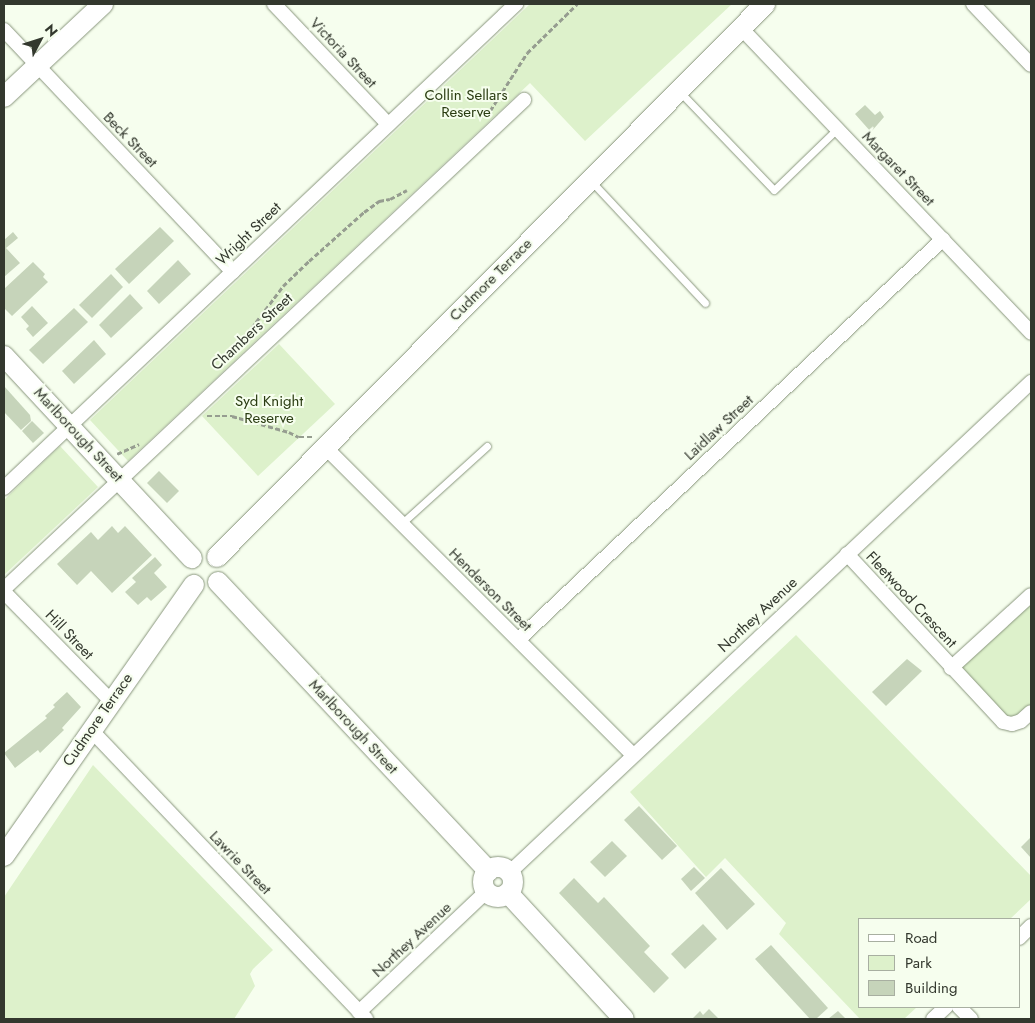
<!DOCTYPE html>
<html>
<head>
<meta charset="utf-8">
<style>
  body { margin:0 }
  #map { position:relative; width:1035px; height:1023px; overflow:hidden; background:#f6feee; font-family:Jost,sans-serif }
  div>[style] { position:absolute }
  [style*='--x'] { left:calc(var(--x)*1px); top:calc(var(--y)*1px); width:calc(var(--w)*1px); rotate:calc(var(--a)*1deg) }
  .green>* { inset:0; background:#ddf1cb }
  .building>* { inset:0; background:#c6d4ba }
  .path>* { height:2.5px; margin-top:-1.25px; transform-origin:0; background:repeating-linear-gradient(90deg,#969d90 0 5px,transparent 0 7.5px) }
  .roads { filter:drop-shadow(0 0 1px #89967d) drop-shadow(0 0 1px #89967d) }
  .lane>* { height:7px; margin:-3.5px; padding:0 3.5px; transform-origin:3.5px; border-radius:3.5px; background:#fff }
  .street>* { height:14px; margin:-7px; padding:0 7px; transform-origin:7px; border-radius:7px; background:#fff }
  .secondary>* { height:20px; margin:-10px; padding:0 10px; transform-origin:10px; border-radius:10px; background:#fff }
  .secondary>.ring { margin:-10px; padding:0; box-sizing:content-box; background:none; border:20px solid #fff; border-radius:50% }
  span { translate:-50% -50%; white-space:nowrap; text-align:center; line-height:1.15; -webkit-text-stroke:4px #f6feee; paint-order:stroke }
  .street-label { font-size:15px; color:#33382e }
  .park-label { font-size:15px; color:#2a3c12 }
  .frame { position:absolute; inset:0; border:5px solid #33382e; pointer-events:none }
  .legend { position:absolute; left:858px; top:918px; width:162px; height:90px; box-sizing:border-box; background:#f6feee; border:1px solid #a8afa1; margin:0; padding:6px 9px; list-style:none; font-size:15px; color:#33382e }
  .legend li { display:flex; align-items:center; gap:10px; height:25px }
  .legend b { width:25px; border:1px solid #a8afa1 }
  .north { position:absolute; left:15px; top:15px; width:50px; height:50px; -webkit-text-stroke:4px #f6feee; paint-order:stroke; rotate:50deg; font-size:14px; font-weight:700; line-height:20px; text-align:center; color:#33382e }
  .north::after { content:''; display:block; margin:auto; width:18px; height:22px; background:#33382e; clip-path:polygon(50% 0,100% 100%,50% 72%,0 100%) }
</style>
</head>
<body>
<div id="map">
  <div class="green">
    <div style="clip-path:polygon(530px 4px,732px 4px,585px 141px,530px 83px,128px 461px,90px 420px)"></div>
    <div style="clip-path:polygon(279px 344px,335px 404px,258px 476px,202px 416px)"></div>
    <div style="clip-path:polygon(60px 446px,98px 487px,4px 575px,4px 500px)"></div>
    <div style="clip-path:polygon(1031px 600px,1031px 707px,1020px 717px,1006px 717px,956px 667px)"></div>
    <div style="clip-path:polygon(796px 635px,1031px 876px,1031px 899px,1010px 919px,859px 919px,859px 1007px,917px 1007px,904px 1019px,860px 1019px,779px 934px,786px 923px,725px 858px,706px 877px,630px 792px)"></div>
    <div style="clip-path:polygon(93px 765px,273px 950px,253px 969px,250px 974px,255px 986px,234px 1019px,4px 1019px,4px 897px)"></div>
  </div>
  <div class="building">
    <div style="clip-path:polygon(865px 105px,875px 115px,880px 111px,884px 117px,871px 132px,855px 114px)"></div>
    <div style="clip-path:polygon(160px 227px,174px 241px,129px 284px,115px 269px)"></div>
    <div style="clip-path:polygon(13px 232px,18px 238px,6px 248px,20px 263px,4px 277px,4px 240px)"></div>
    <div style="clip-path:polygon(178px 260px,191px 274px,159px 304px,147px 291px)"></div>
    <div style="clip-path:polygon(33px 262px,45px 274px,43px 277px,48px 282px,12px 316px,4px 308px,4px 289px)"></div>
    <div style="clip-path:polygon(111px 274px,123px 287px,92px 318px,79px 305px)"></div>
    <div style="clip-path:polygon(130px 294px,143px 308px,111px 338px,99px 325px)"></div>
    <div style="clip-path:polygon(32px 306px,48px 323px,33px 337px,26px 329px,29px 326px,21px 317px)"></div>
    <div style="clip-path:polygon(74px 308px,88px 322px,43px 364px,29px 350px)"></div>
    <div style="clip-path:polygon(94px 340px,106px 354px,74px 384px,62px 371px)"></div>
    <div style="clip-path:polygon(4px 386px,30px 415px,31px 421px,21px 430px,4px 412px)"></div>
    <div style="clip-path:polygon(32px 421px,44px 433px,33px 443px,22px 431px)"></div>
    <div style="clip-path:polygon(159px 471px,179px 491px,167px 503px,147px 483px)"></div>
    <div style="clip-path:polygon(112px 526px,118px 533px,125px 526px,152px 555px,112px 593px,91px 571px,77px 585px,57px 564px,91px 532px,98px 540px)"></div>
    <div style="clip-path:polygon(155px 557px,162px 565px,154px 573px,167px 587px,151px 601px,147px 597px,138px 605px,125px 592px,136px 582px,132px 578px)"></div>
    <div style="clip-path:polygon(907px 659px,922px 671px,886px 706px,872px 692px)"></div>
    <div style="clip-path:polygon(67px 692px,81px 707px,62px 728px,64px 730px,40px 753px,38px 750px,15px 768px,4px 753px,47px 718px,45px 716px,55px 707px,53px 705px)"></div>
    <div style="clip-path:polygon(639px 806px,677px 846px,662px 860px,624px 820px)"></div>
    <div style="clip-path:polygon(1031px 837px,1031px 858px,1021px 847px)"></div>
    <div style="clip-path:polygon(612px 841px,627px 856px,605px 877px,590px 862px)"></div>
    <div style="clip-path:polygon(694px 867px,705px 878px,691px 891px,681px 879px)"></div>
    <div style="clip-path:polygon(721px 868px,755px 904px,727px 930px,695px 893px)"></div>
    <div style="clip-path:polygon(574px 878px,598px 903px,604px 897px,650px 946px,644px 952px,669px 978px,654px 993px,559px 893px)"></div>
    <div style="clip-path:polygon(703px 924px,717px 939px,685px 969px,671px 954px)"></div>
    <div style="clip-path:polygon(771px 945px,828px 1008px,816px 1019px,810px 1019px,755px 959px)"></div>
    <div style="clip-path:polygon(709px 1009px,719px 1019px,692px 1019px,700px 1011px,703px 1015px)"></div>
    <div style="clip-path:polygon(838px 1011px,846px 1019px,828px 1019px)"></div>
  </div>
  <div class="path">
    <div style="--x:486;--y:117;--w:76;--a:-57.4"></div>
    <div style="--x:527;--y:53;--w:70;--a:-44.4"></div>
    <div style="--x:229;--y:358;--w:90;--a:-53.1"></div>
    <div style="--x:283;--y:286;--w:36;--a:-44"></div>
    <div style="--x:309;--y:261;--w:74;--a:-41.7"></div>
    <div style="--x:364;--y:212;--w:19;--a:-36"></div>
    <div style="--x:379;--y:201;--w:11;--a:-10"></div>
    <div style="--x:390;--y:199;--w:19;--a:-28"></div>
    <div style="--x:207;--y:416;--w:25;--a:0"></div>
    <div style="--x:232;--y:416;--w:59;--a:15.7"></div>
    <div style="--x:289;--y:432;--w:11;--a:27"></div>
    <div style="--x:299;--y:437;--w:14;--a:0"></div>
    <div style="--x:117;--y:454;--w:24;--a:-24"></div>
  </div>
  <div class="roads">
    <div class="lane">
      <div style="--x:681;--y:93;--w:134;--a:46.2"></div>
      <div style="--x:774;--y:190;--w:88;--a:-44.1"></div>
      <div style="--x:591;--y:181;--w:167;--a:46.9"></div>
      <div style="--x:401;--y:524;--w:116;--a:-42.2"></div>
    </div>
    <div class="street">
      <div style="--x:274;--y:4;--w:166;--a:46.5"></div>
      <div style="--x:973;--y:4;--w:84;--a:46.4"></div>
      <div style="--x:741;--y:28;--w:421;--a:46.4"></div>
      <div style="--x:4;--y:30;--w:333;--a:46.6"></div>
      <div style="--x:325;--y:447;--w:436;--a:45"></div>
      <div style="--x:4;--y:488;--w:705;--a:-43.39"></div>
      <div style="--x:847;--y:554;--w:229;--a:47.1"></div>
      <div style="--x:1003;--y:722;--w:9;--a:13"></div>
      <div style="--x:1012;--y:724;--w:9;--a:-18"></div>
      <div style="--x:1021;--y:721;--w:13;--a:-42"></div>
      <div style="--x:4;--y:589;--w:714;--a:-43.24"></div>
      <div style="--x:4;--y:592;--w:154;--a:45.5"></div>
      <div style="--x:518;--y:640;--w:584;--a:-43.34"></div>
      <div style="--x:951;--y:668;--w:108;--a:-42.4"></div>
      <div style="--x:91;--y:730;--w:399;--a:46.4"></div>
      <div style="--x:509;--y:873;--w:717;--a:-43.25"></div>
      <div style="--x:1019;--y:938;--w:17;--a:-45"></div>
      <div style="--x:959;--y:1007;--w:17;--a:45"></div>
      <div style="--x:359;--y:1012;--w:175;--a:-43.4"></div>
      <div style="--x:933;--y:1019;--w:18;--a:-43"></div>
    </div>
    <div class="secondary">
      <div style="--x:4;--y:97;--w:136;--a:-43.2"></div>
      <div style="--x:4;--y:356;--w:276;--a:47.1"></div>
      <div style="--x:217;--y:557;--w:779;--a:-45.26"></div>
      <div style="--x:218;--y:582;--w:396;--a:46.9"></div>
      <div style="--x:4;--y:856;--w:331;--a:-55"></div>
      <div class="ring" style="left:483px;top:867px;width:10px;height:10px"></div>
      <div style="--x:508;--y:893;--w:171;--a:47.4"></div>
    </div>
  </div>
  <div class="street-label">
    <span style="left:343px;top:53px;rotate:47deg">Victoria Street</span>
    <span style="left:130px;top:140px;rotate:46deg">Beck Street</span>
    <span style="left:898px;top:169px;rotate:46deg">Margaret Street</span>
    <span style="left:249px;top:234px;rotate:-44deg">Wright Street</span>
    <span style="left:491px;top:280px;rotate:-45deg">Cudmore Terrace</span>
    <span style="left:252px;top:332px;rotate:-43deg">Chambers Street</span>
    <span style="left:719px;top:428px;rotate:-43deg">Laidlaw Street</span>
    <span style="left:78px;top:435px;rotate:47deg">Marlborough Street</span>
    <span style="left:490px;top:590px;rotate:45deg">Henderson Street</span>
    <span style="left:911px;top:600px;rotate:47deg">Fleetwood Crescent</span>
    <span style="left:758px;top:615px;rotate:-43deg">Northey Avenue</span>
    <span style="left:69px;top:635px;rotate:46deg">Hill Street</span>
    <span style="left:98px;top:720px;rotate:-55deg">Cudmore Terrace</span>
    <span style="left:353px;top:727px;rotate:47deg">Marlborough Street</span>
    <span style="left:240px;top:863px;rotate:46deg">Lawrie Street</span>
    <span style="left:412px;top:940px;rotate:-43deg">Northey Avenue</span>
  </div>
  <div class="park-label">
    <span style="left:466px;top:104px">Collin Sellars<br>Reserve</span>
    <span style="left:269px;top:410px">Syd Knight<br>Reserve</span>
  </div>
  <div class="frame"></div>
  <ul class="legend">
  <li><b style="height:6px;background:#fff"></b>Road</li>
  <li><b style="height:14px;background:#ddf1cb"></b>Park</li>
  <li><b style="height:14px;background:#c6d4ba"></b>Building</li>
  </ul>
  <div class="north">N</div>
</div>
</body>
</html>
